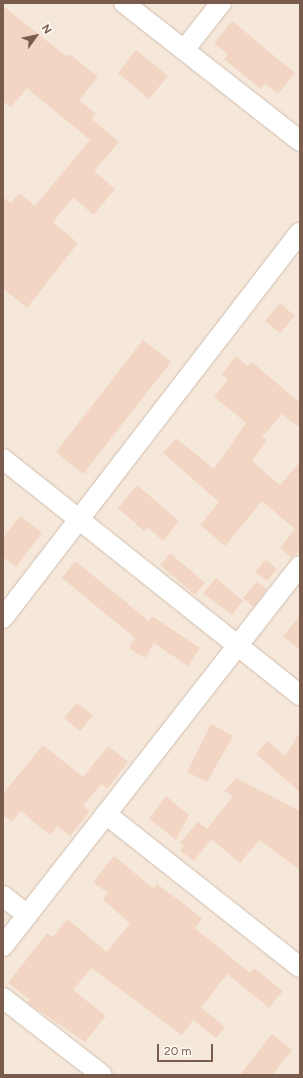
<!DOCTYPE html>
<html>
<head>
<meta charset="utf-8">
<style>
  body { margin:0 }
  #map { position:relative; width:303px; height:1078px; overflow:hidden; background:#fdf6ec; font-family:Figtree,sans-serif }
  div>[style] { position:absolute }
  [style*='--x'] { left:calc(var(--x)*1px); top:calc(var(--y)*1px); width:calc(var(--w)*1px); rotate:calc(var(--a)*1deg) }
  .residential>* { inset:0; background:#f5e8da }
  .building>* { inset:0; background:#f3d5c3 }
  .roads { filter:drop-shadow(0 0 1px #d1beb0) drop-shadow(0 0 1px #d1beb0) }
  .minor>* { height:20px; margin:-10px; padding:0 10px; transform-origin:10px; border-radius:10px; background:#fff }
  span { translate:-50% -50%; white-space:nowrap; text-align:center; line-height:1.15; -webkit-text-stroke:4px #fffaf3; paint-order:stroke }
  .frame { position:absolute; inset:0; border:4px solid #7a5c4d; pointer-events:none }
  .north { position:absolute; left:16px; top:16px; width:40px; height:40px; -webkit-text-stroke:3px #fffaf3; paint-order:stroke; rotate:57deg; font-size:11px; font-weight:700; line-height:16px; text-align:center; color:#7a5c4d }
  .north::after { content:''; display:block; margin:auto; width:14px; height:18px; background:#7a5c4d; clip-path:polygon(50% 0,100% 100%,50% 72%,0 100%) }
  .scale { position:absolute; left:157px; top:1044px; width:56px; height:18px; box-sizing:border-box; border:2px solid #7a5c4d; border-top:0; padding-left:5px; font-size:12px; line-height:14px; white-space:nowrap; color:#7a5c4d; -webkit-text-stroke:3px #fffaf3; paint-order:stroke }
</style>
</head>
<body>
<div id="map">
  <div class="residential">
    <div style="clip-path:polygon(3px 3px,300px 3px,300px 1075px,3px 1075px)"></div>
  </div>
  <div class="building">
    <div style="clip-path:polygon(3px 6px,67px 57px,70px 54px,98px 77px,79px 100px,96px 114px,92px 119px,119px 142px,94px 171px,115px 189px,94px 215px,73px 198px,53px 222px,78px 243px,27px 308px,3px 288px,3px 197px,11px 203px,19px 193px,35px 206px,90px 140px,27px 88px,11px 107px,3px 101px)"></div>
    <div style="clip-path:polygon(232px 21px,295px 73px,278px 94px,265px 84px,261px 89px,224px 59px,228px 55px,214px 43px)"></div>
    <div style="clip-path:polygon(136px 50px,168px 76px,149px 99px,118px 73px)"></div>
    <div style="clip-path:polygon(280px 303px,295px 316px,280px 333px,265px 321px)"></div>
    <div style="clip-path:polygon(143px 340px,171px 362px,83px 474px,56px 452px)"></div>
    <div style="clip-path:polygon(236px 356px,248px 366px,252px 362px,300px 403px,300px 428px,282px 414px,262px 437px,267px 440px,252px 461px,280px 485px,300px 462px,300px 550px,292px 558px,280px 548px,295px 529px,262px 501px,225px 546px,200px 525px,219px 502px,163px 453px,176px 438px,214px 469px,246px 423px,214px 397px,228px 380px,222px 374px)"></div>
    <div style="clip-path:polygon(137px 485px,179px 521px,163px 541px,147px 527px,144px 531px,118px 508px)"></div>
    <div style="clip-path:polygon(20px 516px,42px 533px,16px 567px,3px 557px,3px 538px)"></div>
    <div style="clip-path:polygon(170px 553px,205px 583px,195px 595px,160px 565px)"></div>
    <div style="clip-path:polygon(266px 559px,277px 569px,267px 581px,255px 572px)"></div>
    <div style="clip-path:polygon(75px 561px,149px 621px,152px 616px,200px 648px,188px 666px,154px 643px,145px 658px,129px 648px,135px 638px,62px 578px)"></div>
    <div style="clip-path:polygon(216px 578px,243px 601px,232px 615px,203px 593px)"></div>
    <div style="clip-path:polygon(257px 581px,267px 589px,254px 607px,243px 598px)"></div>
    <div style="clip-path:polygon(300px 616px,300px 650px,283px 636px)"></div>
    <div style="clip-path:polygon(77px 703px,93px 715px,80px 731px,64px 718px)"></div>
    <div style="clip-path:polygon(211px 724px,233px 736px,207px 782px,187px 772px)"></div>
    <div style="clip-path:polygon(300px 732px,300px 792px,256px 754px,268px 741px,285px 756px)"></div>
    <div style="clip-path:polygon(43px 745px,83px 777px,108px 746px,128px 762px,107px 789px,101px 784px,83px 806px,90px 811px,70px 836px,57px 826px,50px 835px,21px 811px,12px 822px,3px 815px,3px 794px)"></div>
    <div style="clip-path:polygon(236px 778px,300px 811px,300px 870px,259px 840px,240px 863px,211px 839px,194px 861px,180px 851px,184px 846px,180px 843px,198px 822px,207px 829px,233px 796px,224px 791px)"></div>
    <div style="clip-path:polygon(166px 796px,189px 815px,176px 840px,149px 819px)"></div>
    <div style="clip-path:polygon(114px 856px,154px 889px,157px 884px,188px 907px,202px 919px,195px 928px,250px 973px,254px 968px,283px 991px,269px 1008px,227px 974px,201px 1008px,225px 1027px,216px 1038px,193px 1020px,182px 1035px,91px 968px,73px 990px,106px 1016px,85px 1042px,28px 1003px,30px 1000px,8px 983px,47px 933px,53px 937px,67px 919px,107px 952px,130px 923px,103px 900px,108px 893px,93px 882px)"></div>
    <div style="clip-path:polygon(272px 1034px,292px 1050px,272px 1075px,240px 1075px)"></div>
  </div>
  <div class="roads">
    <div class="minor">
      <div style="--x:124;--y:3;--w:224;--a:38.1"></div>
      <div style="--x:184;--y:50;--w:60;--a:-51.8"></div>
      <div style="--x:3;--y:459;--w:379;--a:38.5"></div>
      <div style="--x:3;--y:618;--w:486;--a:-52.4"></div>
      <div style="--x:106;--y:814;--w:247;--a:38.3"></div>
      <div style="--x:3;--y:896;--w:31;--a:38"></div>
      <div style="--x:3;--y:946;--w:482;--a:-52"></div>
      <div style="--x:3;--y:998;--w:125;--a:37.9"></div>
    </div>
  </div>
  <div class="frame"></div>
  <div class="north">N</div>
  <div class="scale">20 m</div>
</div>
</body>
</html>
